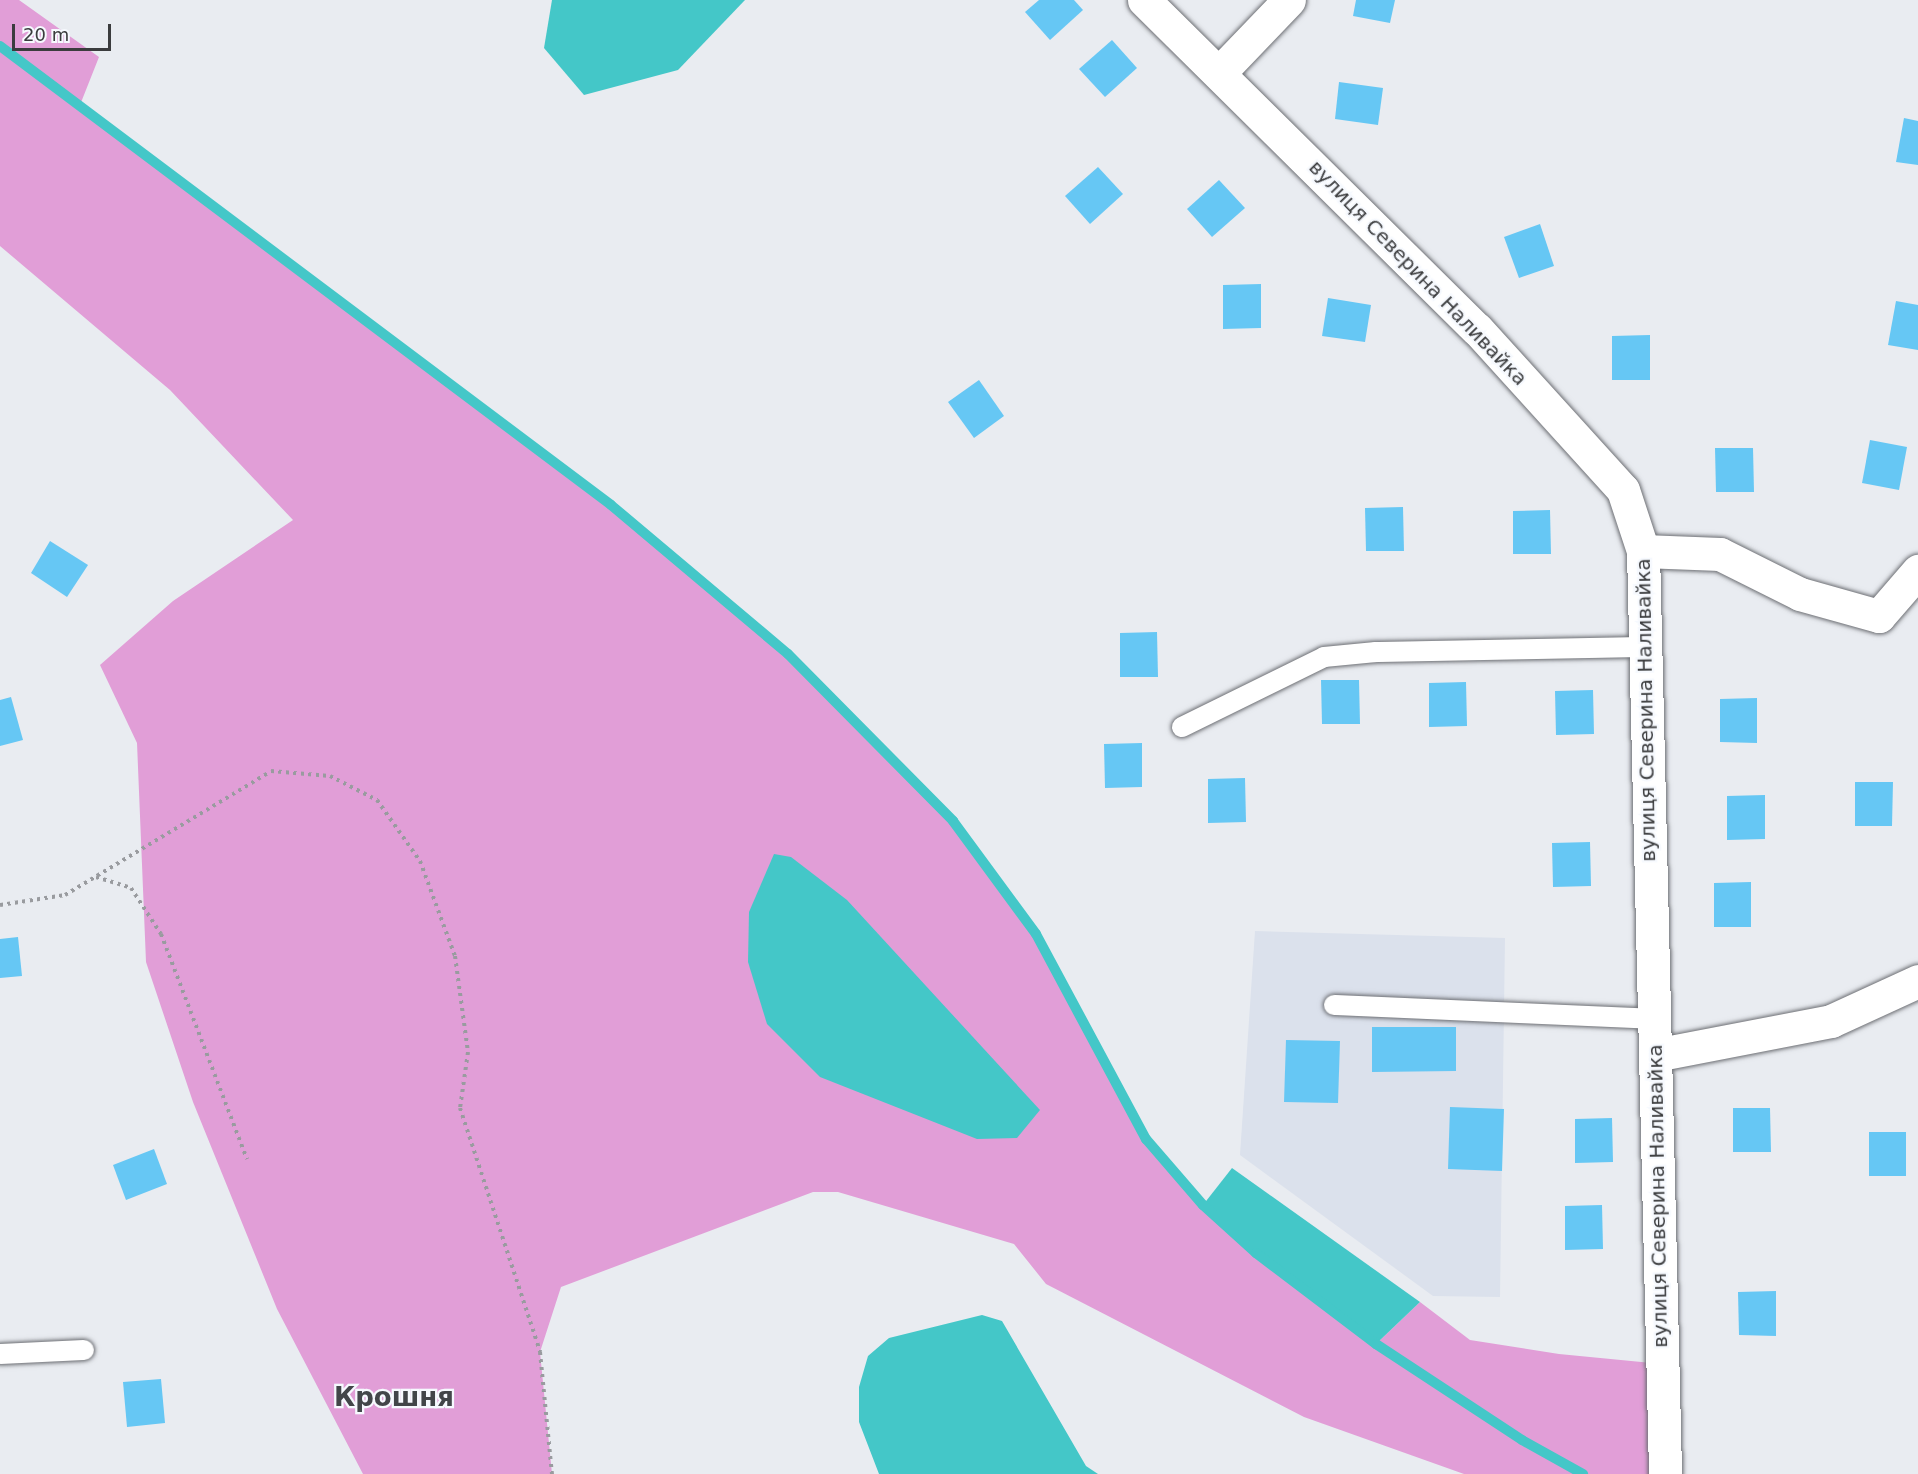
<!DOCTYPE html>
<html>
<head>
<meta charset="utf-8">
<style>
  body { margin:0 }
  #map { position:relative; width:1918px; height:1474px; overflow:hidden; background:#e9ecf1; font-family:"DejaVu Sans",sans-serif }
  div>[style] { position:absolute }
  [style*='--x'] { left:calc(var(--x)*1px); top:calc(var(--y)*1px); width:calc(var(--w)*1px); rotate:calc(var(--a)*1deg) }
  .built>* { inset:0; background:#dbe1ec }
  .green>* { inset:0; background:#e19ed7 }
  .water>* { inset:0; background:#44c7c8 }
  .stream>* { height:10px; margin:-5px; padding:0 5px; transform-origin:5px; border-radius:5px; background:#44c7c8 }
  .building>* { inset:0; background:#66c7f4 }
  .path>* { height:4px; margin-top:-2px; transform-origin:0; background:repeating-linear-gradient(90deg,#999b9f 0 3px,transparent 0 7.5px) }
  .roads { filter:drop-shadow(0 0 2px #6d6f74) drop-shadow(0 0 2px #6d6f74) }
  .lane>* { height:20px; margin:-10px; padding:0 10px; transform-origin:10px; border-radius:10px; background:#fff }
  .street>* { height:33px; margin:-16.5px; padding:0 16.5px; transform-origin:16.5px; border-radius:16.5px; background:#fff }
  span { translate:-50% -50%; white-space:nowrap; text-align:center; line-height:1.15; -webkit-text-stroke:4.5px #f6f9fe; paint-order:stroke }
  .street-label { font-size:20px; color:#3b3c3e }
  .district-label { font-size:26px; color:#424549; font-weight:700 }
  .scale { position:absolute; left:12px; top:24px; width:99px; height:27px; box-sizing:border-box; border:3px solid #3b3c3e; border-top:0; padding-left:8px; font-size:18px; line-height:21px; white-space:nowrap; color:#3b3c3e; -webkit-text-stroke:4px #f6f9fe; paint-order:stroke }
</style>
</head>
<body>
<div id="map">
  <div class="built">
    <div style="clip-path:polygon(1255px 931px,1505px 938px,1500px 1297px,1433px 1296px,1240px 1155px)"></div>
  </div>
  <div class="green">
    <div style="clip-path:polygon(0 0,19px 0,99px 57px,80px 105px,611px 505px,788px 654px,953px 821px,1036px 934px,1146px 1139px,1203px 1205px,1256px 1253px,1376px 1344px,1420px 1302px,1470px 1340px,1559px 1354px,1662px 1364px,1665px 1474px,1464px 1474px,1304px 1417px,1046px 1284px,1014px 1244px,838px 1192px,813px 1192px,561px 1287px,540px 1352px,552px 1474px,363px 1474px,277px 1309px,193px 1102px,146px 962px,137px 743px,100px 665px,173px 601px,293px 520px,170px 390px,0 246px)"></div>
  </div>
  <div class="water">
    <div style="clip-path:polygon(552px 0,745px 0,678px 70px,584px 95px,544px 48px)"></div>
    <div style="clip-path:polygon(774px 854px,791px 857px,847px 900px,1040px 1110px,1017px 1138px,977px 1139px,820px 1077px,767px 1024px,748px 962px,749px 912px)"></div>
    <div style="clip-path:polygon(1232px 1168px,1420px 1302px,1376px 1344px,1256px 1253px,1203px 1205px)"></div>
    <div style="clip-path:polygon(982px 1315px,1002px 1321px,1086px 1466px,1098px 1474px,879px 1474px,859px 1422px,859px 1387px,868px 1356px,889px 1338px)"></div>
  </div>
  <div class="stream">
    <div style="--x:0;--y:46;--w:764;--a:36.91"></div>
    <div style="--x:611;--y:505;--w:231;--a:40.1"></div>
    <div style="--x:788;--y:654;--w:235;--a:45.3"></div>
    <div style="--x:953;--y:821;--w:140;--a:53.7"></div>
    <div style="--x:1036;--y:934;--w:233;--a:61.8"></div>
    <div style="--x:1146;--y:1139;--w:87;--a:49.2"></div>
    <div style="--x:1203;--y:1205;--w:72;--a:42.2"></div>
    <div style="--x:1256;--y:1253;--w:151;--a:37.2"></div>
    <div style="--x:1376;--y:1344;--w:175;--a:33.3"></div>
    <div style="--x:1522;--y:1440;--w:70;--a:29.1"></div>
  </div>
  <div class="building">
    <div style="clip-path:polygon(1039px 0,1074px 0,1083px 10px,1050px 40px,1025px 12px)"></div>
    <div style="clip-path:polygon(1356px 0,1395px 0,1390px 23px,1353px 16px)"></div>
    <div style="clip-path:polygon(1112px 40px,1137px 68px,1105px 97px,1079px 69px)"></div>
    <div style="clip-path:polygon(1339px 82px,1383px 88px,1378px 125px,1335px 119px)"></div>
    <div style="clip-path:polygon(1904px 118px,1918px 121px,1918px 165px,1896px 162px)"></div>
    <div style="clip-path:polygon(1098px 167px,1123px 194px,1090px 224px,1065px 196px)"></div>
    <div style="clip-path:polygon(1219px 180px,1245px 208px,1212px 237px,1187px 209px)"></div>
    <div style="clip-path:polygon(1540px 224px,1554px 266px,1519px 278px,1504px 237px)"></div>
    <div style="clip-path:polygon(1261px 284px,1261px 328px,1223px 329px,1223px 285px)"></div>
    <div style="clip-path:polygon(1328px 298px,1371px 305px,1365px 342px,1322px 336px)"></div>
    <div style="clip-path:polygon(1896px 301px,1918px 305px,1918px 350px,1888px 345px)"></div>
    <div style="clip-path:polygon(1650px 335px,1650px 380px,1612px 380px,1612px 336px)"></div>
    <div style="clip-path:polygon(979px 380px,1004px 416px,974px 438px,948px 402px)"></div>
    <div style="clip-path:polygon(1870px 440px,1907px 447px,1899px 490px,1862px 483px)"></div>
    <div style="clip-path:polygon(1715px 448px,1753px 448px,1754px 492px,1716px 492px)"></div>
    <div style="clip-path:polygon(1403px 507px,1404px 551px,1366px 551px,1365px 508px)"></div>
    <div style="clip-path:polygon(1550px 510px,1551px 554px,1513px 554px,1513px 511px)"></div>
    <div style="clip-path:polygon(50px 541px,88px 565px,67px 597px,31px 573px)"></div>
    <div style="clip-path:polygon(1157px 632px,1158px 677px,1120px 677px,1120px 633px)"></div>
    <div style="clip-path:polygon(1321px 680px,1359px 680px,1360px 724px,1322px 724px)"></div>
    <div style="clip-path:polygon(1466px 682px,1467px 726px,1429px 727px,1429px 683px)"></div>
    <div style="clip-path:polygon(1593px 690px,1594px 734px,1556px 735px,1555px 691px)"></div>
    <div style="clip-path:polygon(11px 697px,23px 740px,0 746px,0 700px)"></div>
    <div style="clip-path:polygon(1757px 698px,1757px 743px,1720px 742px,1720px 699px)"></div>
    <div style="clip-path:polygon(1142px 743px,1142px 787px,1105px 788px,1104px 744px)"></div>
    <div style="clip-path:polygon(1245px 778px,1246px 822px,1208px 823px,1208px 779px)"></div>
    <div style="clip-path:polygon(1855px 782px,1893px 782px,1892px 826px,1855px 826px)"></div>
    <div style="clip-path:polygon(1765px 795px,1765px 839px,1727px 840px,1727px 796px)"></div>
    <div style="clip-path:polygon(1590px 842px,1591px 886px,1553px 887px,1552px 843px)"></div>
    <div style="clip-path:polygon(1751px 882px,1751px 927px,1714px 927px,1714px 883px)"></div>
    <div style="clip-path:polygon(18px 937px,22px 976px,0 978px,0 939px)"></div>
    <div style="clip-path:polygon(1372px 1027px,1456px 1027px,1456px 1071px,1372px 1072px)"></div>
    <div style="clip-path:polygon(1286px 1040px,1340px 1041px,1338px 1103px,1284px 1102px)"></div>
    <div style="clip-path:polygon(1450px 1107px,1504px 1109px,1502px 1171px,1448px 1169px)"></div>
    <div style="clip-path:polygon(1733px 1108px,1770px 1108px,1771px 1152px,1733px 1152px)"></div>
    <div style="clip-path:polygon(1612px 1118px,1613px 1162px,1575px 1163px,1575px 1119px)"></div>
    <div style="clip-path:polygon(1869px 1132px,1906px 1132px,1906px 1176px,1869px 1176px)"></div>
    <div style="clip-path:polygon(154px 1149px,167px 1184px,126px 1200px,113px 1165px)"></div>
    <div style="clip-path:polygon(1602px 1205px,1603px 1249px,1565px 1250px,1565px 1206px)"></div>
    <div style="clip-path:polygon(1776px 1291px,1776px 1336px,1739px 1335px,1738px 1292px)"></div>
    <div style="clip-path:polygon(161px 1379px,165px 1423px,127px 1427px,123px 1382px)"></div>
  </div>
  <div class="path">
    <div style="--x:96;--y:877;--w:37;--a:17"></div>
    <div style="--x:131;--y:888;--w:55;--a:56.9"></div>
    <div style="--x:161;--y:934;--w:241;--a:69.1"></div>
    <div style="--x:0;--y:905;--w:66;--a:-8.7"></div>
    <div style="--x:65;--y:895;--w:240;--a:-31"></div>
    <div style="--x:271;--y:771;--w:59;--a:4.8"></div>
    <div style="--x:330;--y:776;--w:53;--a:27.1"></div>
    <div style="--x:377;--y:800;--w:75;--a:54.8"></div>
    <div style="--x:420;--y:861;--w:101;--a:69.8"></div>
    <div style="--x:455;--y:956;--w:97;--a:82.3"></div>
    <div style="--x:468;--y:1052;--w:57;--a:98.1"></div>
    <div style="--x:460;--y:1108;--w:257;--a:71.8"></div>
    <div style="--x:540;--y:1352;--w:123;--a:84.4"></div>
  </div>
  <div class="roads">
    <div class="lane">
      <div style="--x:1182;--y:727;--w:158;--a:-26.2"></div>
      <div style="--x:1324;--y:657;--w:52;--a:-5.5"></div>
      <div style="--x:1376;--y:652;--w:269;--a:-1.1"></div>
      <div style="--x:1334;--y:1005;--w:319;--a:2.5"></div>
      <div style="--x:0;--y:1354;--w:84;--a:-2.7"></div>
    </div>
    <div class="street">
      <div style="--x:1144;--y:0;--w:468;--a:44.7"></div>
      <div style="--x:1477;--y:329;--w:217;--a:47.8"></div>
      <div style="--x:1623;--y:490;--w:64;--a:71.8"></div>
      <div style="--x:1643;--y:551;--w:923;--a:88.63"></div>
      <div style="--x:1219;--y:73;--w:101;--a:-46.2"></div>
      <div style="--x:1643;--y:551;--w:77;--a:2.2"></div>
      <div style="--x:1720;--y:554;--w:89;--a:26.6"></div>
      <div style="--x:1800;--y:594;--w:82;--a:15.6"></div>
      <div style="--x:1879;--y:616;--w:60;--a:-49.1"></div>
      <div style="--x:1655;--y:1055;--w:179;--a:-10.9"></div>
      <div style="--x:1831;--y:1021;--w:96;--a:-24.7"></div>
    </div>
  </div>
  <div class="street-label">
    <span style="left:1418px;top:273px;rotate:46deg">вулиця Северина Наливайка</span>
    <span style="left:1646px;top:710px;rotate:-91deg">вулиця Северина Наливайка</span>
    <span style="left:1658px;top:1196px;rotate:-91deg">вулиця Северина Наливайка</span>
  </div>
  <div class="district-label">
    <span style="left:394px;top:1398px">Крошня</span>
  </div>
  <div class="scale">20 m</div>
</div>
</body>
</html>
